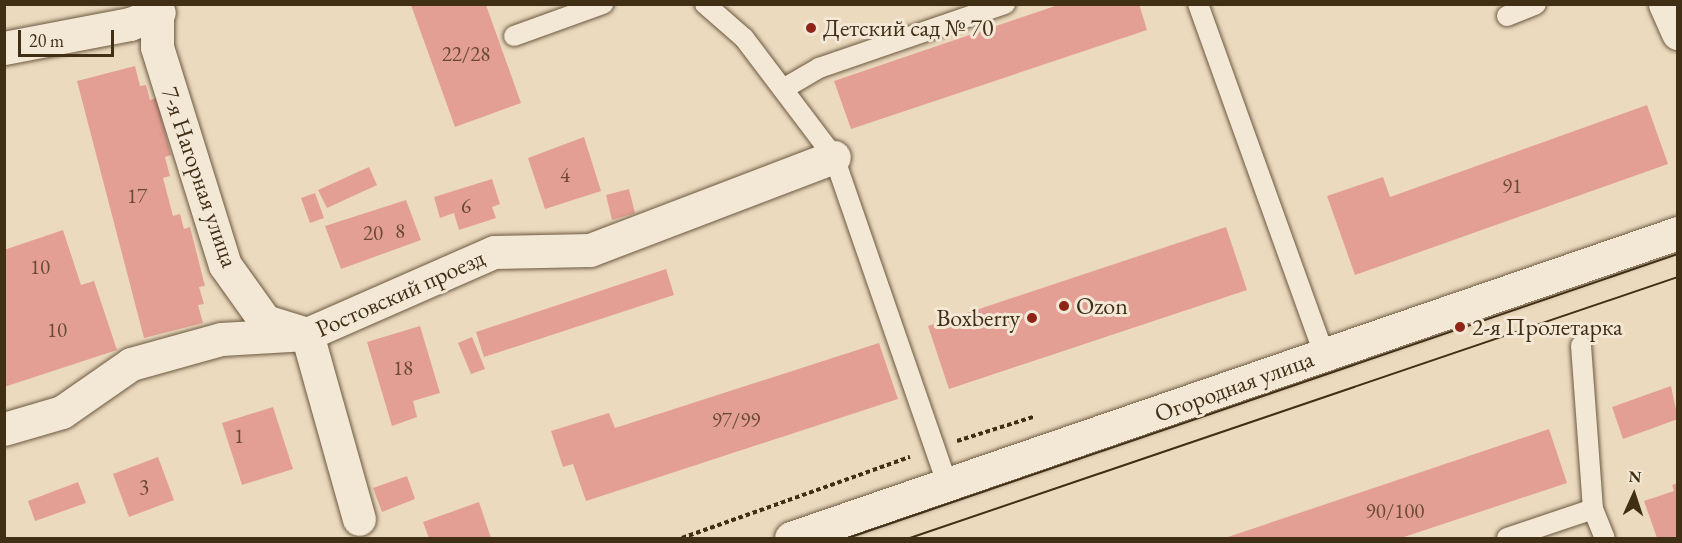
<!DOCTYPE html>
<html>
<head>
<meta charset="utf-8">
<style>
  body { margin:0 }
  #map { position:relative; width:1682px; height:543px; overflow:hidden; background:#ecdabf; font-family:"EB Garamond",serif }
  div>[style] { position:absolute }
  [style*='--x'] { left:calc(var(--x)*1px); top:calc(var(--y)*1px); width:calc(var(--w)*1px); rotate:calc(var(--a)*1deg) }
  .building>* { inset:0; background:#e49f94 }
  .path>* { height:4px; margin-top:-2px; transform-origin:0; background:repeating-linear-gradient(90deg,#402e15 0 4.5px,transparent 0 7.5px) }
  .roads { filter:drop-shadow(0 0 2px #6b5940) drop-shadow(0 0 2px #6b5940) }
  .service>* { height:20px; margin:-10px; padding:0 10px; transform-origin:10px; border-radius:10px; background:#f3e7d5 }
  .minor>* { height:33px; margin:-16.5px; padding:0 16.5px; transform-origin:16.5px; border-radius:16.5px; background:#f3e7d5 }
  .tertiary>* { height:33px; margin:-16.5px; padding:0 16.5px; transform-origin:16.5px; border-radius:16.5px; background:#f3e7d5 }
  .tram>* { height:1.5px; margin:-0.75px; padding:0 0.75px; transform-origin:0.75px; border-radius:0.75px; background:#402e15 }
  .dots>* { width:16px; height:16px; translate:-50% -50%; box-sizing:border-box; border:3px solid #f3e7d5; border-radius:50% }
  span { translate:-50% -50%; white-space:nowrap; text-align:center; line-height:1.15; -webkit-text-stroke:6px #f3e7d5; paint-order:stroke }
  .number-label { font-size:21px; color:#694a35 }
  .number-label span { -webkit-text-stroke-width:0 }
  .poi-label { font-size:24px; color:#402e15 }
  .left { translate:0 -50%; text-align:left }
  .right { translate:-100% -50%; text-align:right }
  .street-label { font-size:24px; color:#402e15 }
  .frame { position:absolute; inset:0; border:6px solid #402e15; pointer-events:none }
  .north { position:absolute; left:1604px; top:465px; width:60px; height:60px; -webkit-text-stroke:4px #f3e7d5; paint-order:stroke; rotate:3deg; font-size:16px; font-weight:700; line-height:24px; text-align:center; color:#402e15 }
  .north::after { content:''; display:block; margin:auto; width:21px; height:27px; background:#402e15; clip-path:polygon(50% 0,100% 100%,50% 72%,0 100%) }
  .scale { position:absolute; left:18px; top:30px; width:96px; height:27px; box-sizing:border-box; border:3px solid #402e15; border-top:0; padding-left:8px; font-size:18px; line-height:21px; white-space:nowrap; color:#402e15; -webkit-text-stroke:4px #f3e7d5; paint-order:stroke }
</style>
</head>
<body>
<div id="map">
  <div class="building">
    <div style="clip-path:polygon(1061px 4px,1139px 4px,1147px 30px,851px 129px,834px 81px)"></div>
    <div style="clip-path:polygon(411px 5px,486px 5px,521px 103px,455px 127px)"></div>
    <div style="clip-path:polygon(135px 66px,140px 86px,146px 85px,150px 100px,156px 98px,171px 155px,165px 157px,170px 176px,163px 178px,173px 216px,180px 214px,184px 229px,190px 227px,205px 286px,199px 287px,204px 304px,198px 305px,203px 323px,144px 338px,77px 81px)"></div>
    <div style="clip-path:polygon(1647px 105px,1668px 164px,1355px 275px,1327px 196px,1383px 177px,1390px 197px)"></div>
    <div style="clip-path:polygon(584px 137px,601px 191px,545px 209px,528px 158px)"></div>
    <div style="clip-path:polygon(369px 167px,377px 185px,327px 208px,318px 190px)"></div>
    <div style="clip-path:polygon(492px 179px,500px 204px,492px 207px,496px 218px,459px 230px,454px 213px,440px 218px,434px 197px)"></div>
    <div style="clip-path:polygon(629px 189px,635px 213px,612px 220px,606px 195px)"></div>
    <div style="clip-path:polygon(315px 193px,324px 218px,310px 223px,301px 198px)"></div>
    <div style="clip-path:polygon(406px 200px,421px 240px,341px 269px,325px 226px)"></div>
    <div style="clip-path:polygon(1226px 227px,1247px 290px,949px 389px,928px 326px)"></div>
    <div style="clip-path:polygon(63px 230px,81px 285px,94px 281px,117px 350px,4px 387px,4px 250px)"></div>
    <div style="clip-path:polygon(666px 269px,674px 295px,484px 357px,476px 332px)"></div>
    <div style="clip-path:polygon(420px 326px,440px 393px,413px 401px,417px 417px,392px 426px,367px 342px)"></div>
    <div style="clip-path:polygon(472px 337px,485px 369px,471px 374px,458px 343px)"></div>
    <div style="clip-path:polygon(879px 343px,898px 399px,586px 501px,573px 464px,563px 467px,551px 431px,609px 413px,615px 428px)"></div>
    <div style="clip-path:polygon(1671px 386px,1678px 419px,1623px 439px,1612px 407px)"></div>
    <div style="clip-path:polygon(273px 407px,293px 469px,242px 485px,222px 423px)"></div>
    <div style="clip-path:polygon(1549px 429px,1567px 483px,1401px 538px,1225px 538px)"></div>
    <div style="clip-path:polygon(158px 457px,174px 500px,129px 517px,113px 474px)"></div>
    <div style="clip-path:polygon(407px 476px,415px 499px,382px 512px,373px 488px)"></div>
    <div style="clip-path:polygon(78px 482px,86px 503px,35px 521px,28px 501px)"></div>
    <div style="clip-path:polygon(1678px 483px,1678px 538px,1657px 538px,1644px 501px,1674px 491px,1672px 485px)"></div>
    <div style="clip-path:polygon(479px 502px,491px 538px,429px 538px,423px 522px)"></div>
  </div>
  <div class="path">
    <div style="--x:957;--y:441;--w:80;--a:-17.5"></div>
    <div style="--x:682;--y:538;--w:242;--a:-19.6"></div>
  </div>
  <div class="roads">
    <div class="service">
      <div style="--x:705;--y:4;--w:52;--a:41.1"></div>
      <div style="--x:744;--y:38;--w:149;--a:52.9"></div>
      <div style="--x:834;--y:157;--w:349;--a:70.9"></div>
      <div style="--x:1198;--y:4;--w:372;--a:70.2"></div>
      <div style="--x:1507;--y:16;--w:31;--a:-22"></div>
      <div style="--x:514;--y:36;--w:95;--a:-19.8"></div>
      <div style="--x:783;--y:89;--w:42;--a:-30.3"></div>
      <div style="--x:819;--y:68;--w:197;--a:-19"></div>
      <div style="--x:1593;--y:509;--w:31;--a:68"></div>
      <div style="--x:1507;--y:538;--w:91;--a:-18.6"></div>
      <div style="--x:1593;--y:509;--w:164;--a:-94.2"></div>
    </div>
    <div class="minor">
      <div style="--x:157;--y:4;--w:43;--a:90"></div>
      <div style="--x:157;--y:47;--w:228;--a:72.7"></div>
      <div style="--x:225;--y:265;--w:69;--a:54.5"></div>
      <div style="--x:265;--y:321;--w:44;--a:17.2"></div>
      <div style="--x:307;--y:334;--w:192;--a:74.3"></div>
      <div style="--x:1665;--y:4;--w:32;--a:66"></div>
      <div style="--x:4;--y:48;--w:128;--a:-10.8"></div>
      <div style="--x:130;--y:24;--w:31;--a:-22"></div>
      <div style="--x:4;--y:429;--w:60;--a:-16.3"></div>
      <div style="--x:62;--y:412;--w:84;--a:-34.8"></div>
      <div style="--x:131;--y:364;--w:93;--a:-15.5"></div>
      <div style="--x:221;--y:339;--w:86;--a:-3.3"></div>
      <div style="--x:307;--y:334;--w:204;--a:-23.7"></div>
      <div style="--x:494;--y:252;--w:96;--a:-1.2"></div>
      <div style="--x:590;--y:250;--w:261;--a:-20.9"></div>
    </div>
    <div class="tertiary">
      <div style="--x:791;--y:538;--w:938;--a:-18.98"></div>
    </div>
  </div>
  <div class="tram">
    <div style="--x:848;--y:538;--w:877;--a:-18.89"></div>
    <div style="--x:910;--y:538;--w:811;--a:-18.77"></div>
  </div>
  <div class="dots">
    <div style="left:811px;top:28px;background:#8f2418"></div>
    <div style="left:1064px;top:306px;background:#8f2418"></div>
    <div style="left:1032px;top:318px;background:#8f2418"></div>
    <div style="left:1460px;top:327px;background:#8f2418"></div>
  </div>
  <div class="number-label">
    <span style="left:466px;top:54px">22/28</span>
    <span style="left:565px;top:175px">4</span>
    <span style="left:1512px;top:186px">91</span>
    <span style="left:137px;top:196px">17</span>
    <span style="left:466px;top:206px">6</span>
    <span style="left:400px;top:231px">8</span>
    <span style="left:373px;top:233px">20</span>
    <span style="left:40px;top:267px">10</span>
    <span style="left:57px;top:330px">10</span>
    <span style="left:403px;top:368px">18</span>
    <span style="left:736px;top:420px">97/99</span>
    <span style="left:239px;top:436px">1</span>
    <span style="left:144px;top:487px">3</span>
    <span style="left:1395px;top:511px">90/100</span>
  </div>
  <div class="poi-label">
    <span class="left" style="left:823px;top:28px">Детский сад № 70</span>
    <span class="left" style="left:1076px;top:306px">Ozon</span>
    <span class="right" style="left:1020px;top:318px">Boxberry</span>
    <span class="left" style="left:1472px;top:327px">2-я Пролетарка</span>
  </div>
  <div class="street-label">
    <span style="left:200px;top:177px;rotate:71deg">7-я Нагорная улица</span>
    <span style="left:400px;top:293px;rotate:-24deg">Ростовский проезд</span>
    <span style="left:1234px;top:386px;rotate:-20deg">Огородная улица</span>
  </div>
  <div class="frame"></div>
  <div class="north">N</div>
  <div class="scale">20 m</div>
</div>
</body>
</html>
